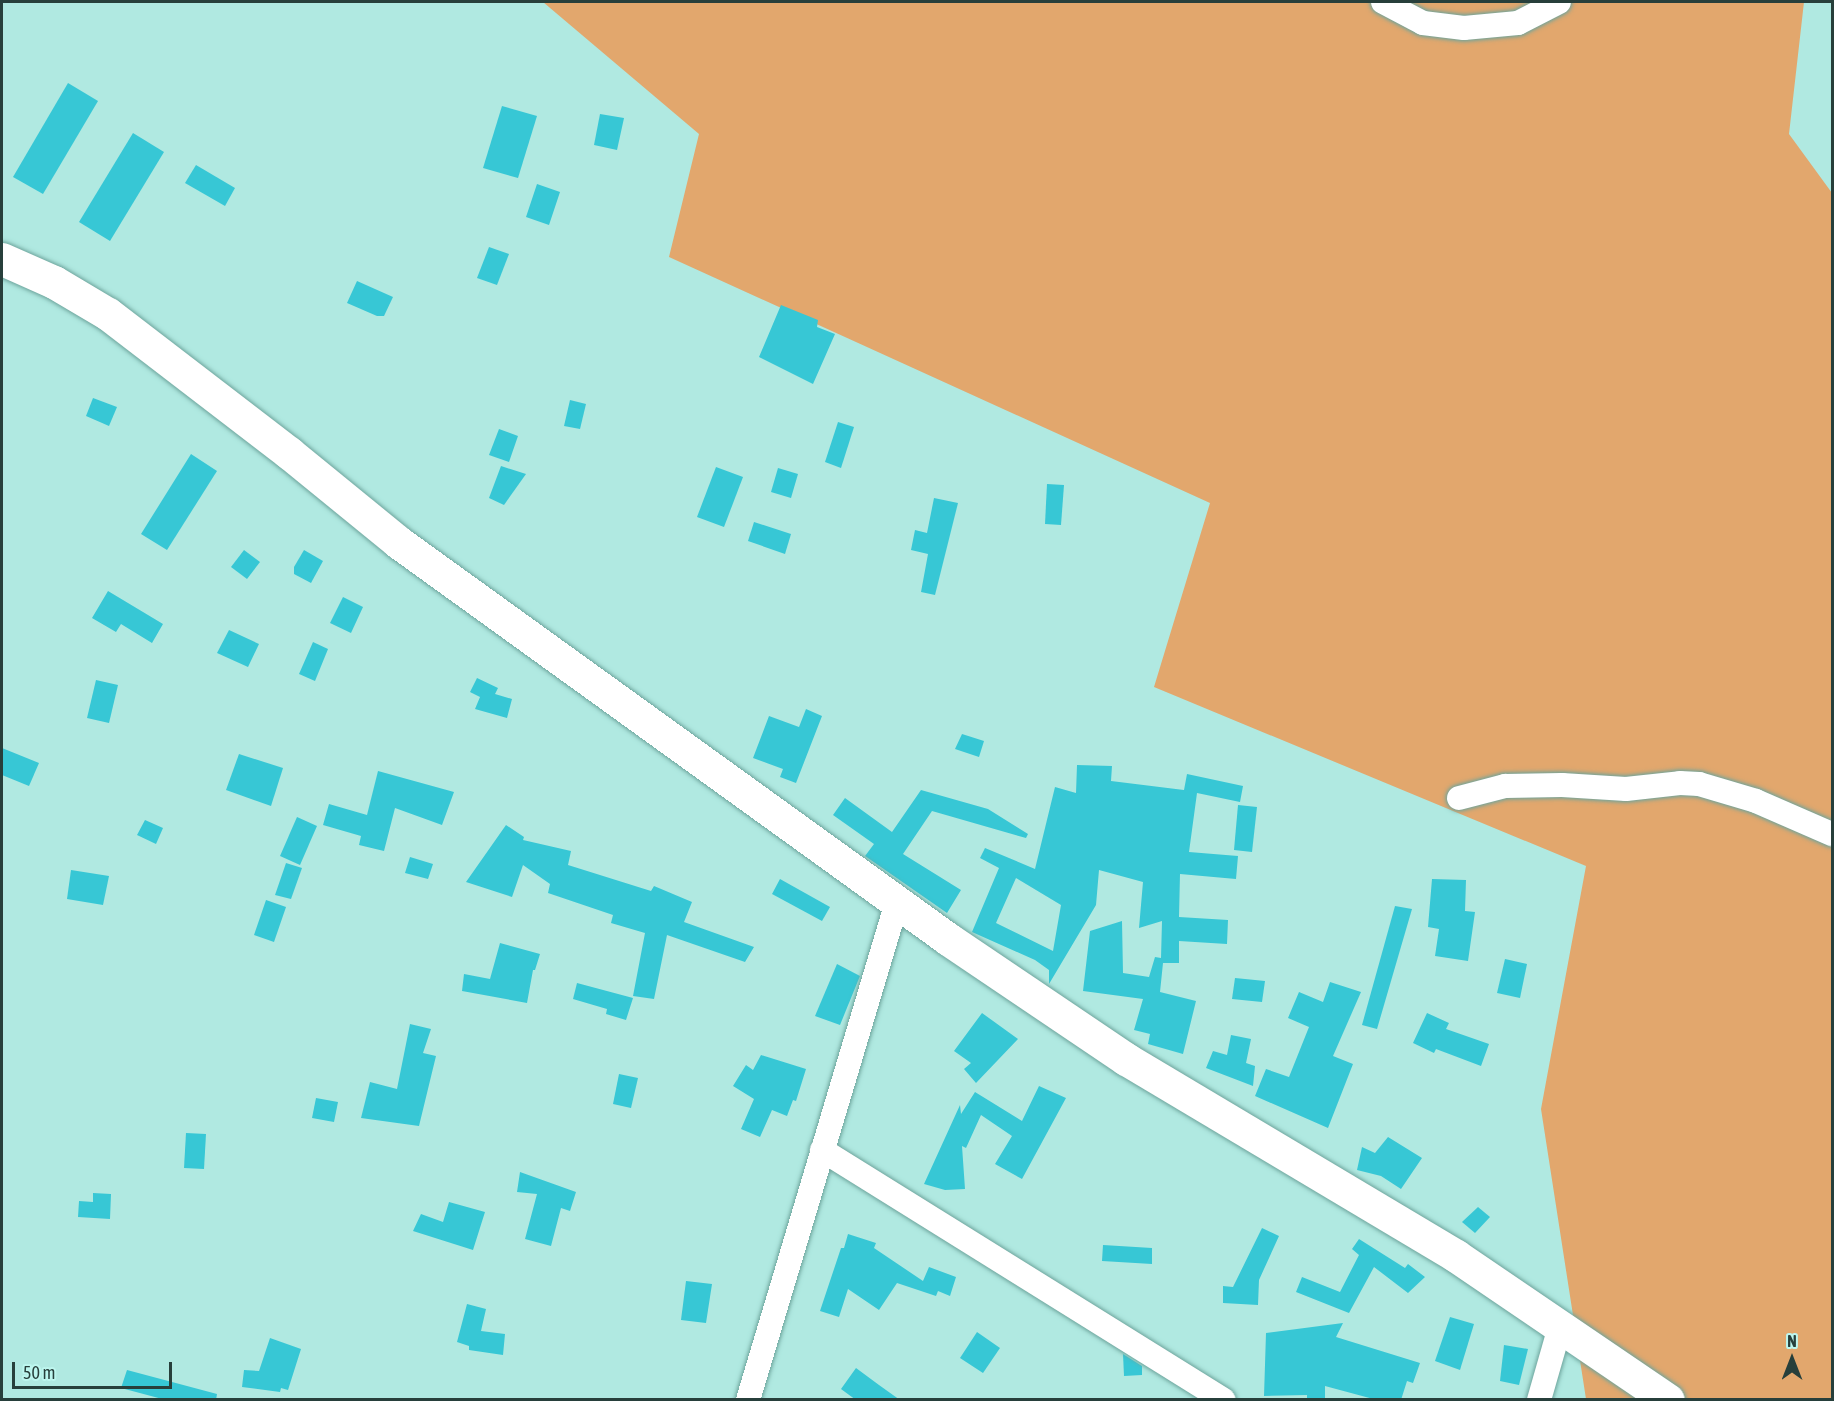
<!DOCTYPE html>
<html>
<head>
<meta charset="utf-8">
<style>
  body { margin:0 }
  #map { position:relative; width:1834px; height:1401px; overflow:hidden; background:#b0e9e1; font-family:"Asap Condensed",sans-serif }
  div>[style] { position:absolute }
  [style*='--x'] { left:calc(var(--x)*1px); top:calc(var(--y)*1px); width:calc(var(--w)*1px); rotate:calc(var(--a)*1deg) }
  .green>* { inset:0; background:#e2a76d }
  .building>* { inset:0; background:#37c7d5 }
  .roads { filter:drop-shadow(0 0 2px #6da49c) drop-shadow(0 0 2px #6da49c) }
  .street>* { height:24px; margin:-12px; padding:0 12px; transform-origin:12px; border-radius:12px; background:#fff }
  .secondary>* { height:33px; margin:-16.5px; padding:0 16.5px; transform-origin:16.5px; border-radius:16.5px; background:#fff }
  span { translate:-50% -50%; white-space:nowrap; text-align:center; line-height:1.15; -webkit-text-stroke:5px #bdf6ee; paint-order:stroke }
  .frame { position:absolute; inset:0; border:3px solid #273f3b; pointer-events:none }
  .north { position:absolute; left:1762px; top:1329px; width:60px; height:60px; -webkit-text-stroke:4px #bdf6ee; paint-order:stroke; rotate:0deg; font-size:16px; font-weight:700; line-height:24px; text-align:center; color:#273f3b }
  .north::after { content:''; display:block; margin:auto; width:21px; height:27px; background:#273f3b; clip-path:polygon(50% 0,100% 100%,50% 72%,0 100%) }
  .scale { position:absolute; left:12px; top:1362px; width:160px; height:27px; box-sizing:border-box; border:3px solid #273f3b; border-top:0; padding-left:8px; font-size:18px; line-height:21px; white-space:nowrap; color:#273f3b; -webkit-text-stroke:4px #bdf6ee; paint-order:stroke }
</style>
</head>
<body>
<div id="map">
  <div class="green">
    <div style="clip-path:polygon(543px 2px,1804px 2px,1789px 134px,1832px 193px,1832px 1399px,1586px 1399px,1541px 1109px,1586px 866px,1154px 687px,1210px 503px,669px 257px,699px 134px)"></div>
  </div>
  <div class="building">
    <div style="clip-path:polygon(68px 83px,98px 101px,43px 194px,13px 177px)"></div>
    <div style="clip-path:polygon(502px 106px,537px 116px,518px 178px,483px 168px)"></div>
    <div style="clip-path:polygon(600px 114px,624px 118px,617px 150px,594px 145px)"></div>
    <div style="clip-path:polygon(133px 133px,164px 152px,110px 241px,79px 222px)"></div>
    <div style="clip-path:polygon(196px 165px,235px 188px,225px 206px,185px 183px)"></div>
    <div style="clip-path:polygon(537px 184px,560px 192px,549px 225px,526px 217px)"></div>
    <div style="clip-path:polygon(489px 247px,509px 254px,497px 285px,477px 278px)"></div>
    <div style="clip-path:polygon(357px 281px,393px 297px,384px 316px,377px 316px,347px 303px)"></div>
    <div style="clip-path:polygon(781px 305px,818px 320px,817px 327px,835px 334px,813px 384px,759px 357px)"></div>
    <div style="clip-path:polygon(93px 398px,117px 407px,109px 426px,86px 416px)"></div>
    <div style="clip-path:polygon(570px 400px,586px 404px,580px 429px,564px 426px)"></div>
    <div style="clip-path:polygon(838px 422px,854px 427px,841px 468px,825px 462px)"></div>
    <div style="clip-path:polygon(499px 429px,518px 436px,509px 462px,489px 455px)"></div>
    <div style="clip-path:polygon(191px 454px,217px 471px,167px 550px,141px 534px)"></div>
    <div style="clip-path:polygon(501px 466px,526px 474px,504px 505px,489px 498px)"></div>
    <div style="clip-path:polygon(716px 467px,743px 477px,724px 527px,697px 517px)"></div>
    <div style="clip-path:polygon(778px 468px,798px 474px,791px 498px,771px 492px)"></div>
    <div style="clip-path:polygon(1047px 484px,1064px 485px,1061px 525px,1045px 524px)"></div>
    <div style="clip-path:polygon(934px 498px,958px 503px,935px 595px,921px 592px,928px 554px,911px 550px,915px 530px,927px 533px)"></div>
    <div style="clip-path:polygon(754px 522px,791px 534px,785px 554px,748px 541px)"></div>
    <div style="clip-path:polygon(244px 550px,260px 562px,247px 579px,231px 567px)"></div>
    <div style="clip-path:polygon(304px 550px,323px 561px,311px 583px,294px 574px,294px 567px)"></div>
    <div style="clip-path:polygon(108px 591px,163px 624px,152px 643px,121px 624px,116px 632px,92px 618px)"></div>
    <div style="clip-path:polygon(343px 597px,363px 607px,351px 633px,330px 623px)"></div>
    <div style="clip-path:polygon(229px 630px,259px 644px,248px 667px,217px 653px)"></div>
    <div style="clip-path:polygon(313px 642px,328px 649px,315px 681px,299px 674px)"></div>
    <div style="clip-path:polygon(477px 678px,498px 688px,495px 694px,512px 699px,507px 718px,475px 709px,480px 697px,470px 692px)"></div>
    <div style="clip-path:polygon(96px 680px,118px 685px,109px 723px,87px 718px)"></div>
    <div style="clip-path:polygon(806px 709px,822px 716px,796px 783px,780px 777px,783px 769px,753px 758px,769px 716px,799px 727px)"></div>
    <div style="clip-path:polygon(962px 734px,984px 741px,979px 757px,955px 749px)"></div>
    <div style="clip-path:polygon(2px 748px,39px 763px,29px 786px,2px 775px)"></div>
    <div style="clip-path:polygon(239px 754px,283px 768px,271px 806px,226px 790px)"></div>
    <div style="clip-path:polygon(evenodd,1077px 765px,1112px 766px,1111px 781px,1192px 791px,1184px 790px,1187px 774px,1243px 786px,1240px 802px,1197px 793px,1189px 852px,1238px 856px,1236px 879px,1180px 874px,1179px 917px,1228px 920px,1227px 944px,1179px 941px,1179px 963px,1163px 963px,1160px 992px,1196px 1001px,1183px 1054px,1148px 1044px,1150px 1034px,1134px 1030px,1143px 999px,1083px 991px,1090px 931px,1122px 921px,1123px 973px,1149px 977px,1155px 957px,1161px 958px,1162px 921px,1139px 928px,1143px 882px,1099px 870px,1096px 905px,1049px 984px,1049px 970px,1035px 960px,972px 932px,999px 868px,980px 858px,985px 848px,1035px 869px,1055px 787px,1076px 793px,1077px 765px,1016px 878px,1061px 905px,1053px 951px,996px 923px,1016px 878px)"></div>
    <div style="clip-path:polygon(378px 771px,454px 792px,442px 825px,395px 808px,384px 851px,359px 845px,361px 836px,323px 825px,329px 804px,367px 815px)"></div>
    <div style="clip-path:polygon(921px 790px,988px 809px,1028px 834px,1026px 838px,932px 811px,903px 854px,961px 890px,947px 913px,865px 856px,874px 844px,833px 815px,845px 798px,892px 832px)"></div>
    <div style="clip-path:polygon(1238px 805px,1257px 807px,1252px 852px,1234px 850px)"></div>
    <div style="clip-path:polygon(297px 817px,317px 826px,300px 865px,280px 856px)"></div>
    <div style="clip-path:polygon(145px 820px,163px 828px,156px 844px,137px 835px)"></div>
    <div style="clip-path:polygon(506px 825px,524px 837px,523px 840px,571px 851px,568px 865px,651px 891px,654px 886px,692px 902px,684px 922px,754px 947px,745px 962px,667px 935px,654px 999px,633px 996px,645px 933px,611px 923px,613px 915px,548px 893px,550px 884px,523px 865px,512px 897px,466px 882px)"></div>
    <div style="clip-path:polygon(410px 857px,433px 864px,428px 879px,405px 873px)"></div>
    <div style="clip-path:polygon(286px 863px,302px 868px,291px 899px,275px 895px)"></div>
    <div style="clip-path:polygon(71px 870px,109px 876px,103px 905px,67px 899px)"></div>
    <div style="clip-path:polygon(780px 879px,830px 907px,822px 921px,772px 894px)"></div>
    <div style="clip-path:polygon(1432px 879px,1466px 880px,1465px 911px,1475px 912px,1468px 961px,1435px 956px,1439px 929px,1428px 927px)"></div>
    <div style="clip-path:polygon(266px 900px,286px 907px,274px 942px,254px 935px)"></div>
    <div style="clip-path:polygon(1395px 906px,1412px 909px,1377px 1029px,1362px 1025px)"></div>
    <div style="clip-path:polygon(500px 943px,540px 954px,535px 970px,533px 970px,527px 1003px,462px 991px,464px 974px,490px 979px)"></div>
    <div style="clip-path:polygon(1505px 959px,1527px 964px,1520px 998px,1497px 993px)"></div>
    <div style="clip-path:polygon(837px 964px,860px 976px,840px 1025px,815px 1016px)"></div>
    <div style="clip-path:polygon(1235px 978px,1265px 981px,1262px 1002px,1232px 999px)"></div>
    <div style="clip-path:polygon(1330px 982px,1361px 992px,1333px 1056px,1353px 1064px,1328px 1128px,1255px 1096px,1266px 1069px,1289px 1077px,1309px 1027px,1288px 1018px,1299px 992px,1323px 1002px)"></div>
    <div style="clip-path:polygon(577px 983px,633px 998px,626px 1020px,606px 1014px,607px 1009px,573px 999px)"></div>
    <div style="clip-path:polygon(982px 1013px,1018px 1039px,976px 1083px,964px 1069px,971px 1063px,954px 1051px)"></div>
    <div style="clip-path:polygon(1427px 1013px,1449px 1023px,1446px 1029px,1489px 1044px,1481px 1066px,1436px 1049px,1434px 1053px,1413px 1043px)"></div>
    <div style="clip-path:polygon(410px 1024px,431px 1029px,423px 1053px,436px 1056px,419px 1126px,361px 1118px,370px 1082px,397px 1089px)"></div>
    <div style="clip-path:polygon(1231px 1035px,1251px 1039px,1246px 1063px,1255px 1066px,1253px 1086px,1206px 1068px,1213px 1051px,1227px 1055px)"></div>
    <div style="clip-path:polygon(761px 1055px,806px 1069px,796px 1101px,793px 1100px,787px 1116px,772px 1110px,760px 1137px,741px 1129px,754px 1099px,733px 1086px,746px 1065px,753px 1070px)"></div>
    <div style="clip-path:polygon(619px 1074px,638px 1078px,631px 1108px,613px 1104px)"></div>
    <div style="clip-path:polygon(1039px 1086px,1066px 1098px,1022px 1179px,995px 1164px,1012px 1136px,981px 1115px,966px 1148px,962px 1146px,965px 1189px,945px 1190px,924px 1184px,960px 1105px,961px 1114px,975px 1092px,1022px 1121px)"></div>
    <div style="clip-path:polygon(316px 1098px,338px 1102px,334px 1122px,312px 1118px)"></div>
    <div style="clip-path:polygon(186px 1133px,206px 1134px,204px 1169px,184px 1168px)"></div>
    <div style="clip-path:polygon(1388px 1137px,1422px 1158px,1401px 1189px,1381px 1176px,1357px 1170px,1362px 1147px,1375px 1153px)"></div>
    <div style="clip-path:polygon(520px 1172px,576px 1192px,570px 1211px,561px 1208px,551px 1246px,525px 1239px,537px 1194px,517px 1192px)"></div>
    <div style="clip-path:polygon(93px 1193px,111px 1194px,110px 1219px,78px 1217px,79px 1201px,93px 1202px)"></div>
    <div style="clip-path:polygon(449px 1202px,485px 1212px,473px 1250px,413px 1231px,421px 1214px,443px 1222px)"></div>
    <div style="clip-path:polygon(1478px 1207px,1490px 1217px,1475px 1233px,1462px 1222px)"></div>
    <div style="clip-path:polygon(1262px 1228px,1279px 1236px,1259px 1280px,1258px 1305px,1223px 1303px,1223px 1286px,1233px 1287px)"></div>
    <div style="clip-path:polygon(848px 1234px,876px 1243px,874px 1248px,923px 1281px,929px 1267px,956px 1277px,950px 1296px,938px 1291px,936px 1296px,897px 1283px,879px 1310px,848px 1289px,839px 1317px,820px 1311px,841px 1248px,844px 1248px)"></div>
    <div style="clip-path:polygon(1359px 1239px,1405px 1268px,1408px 1264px,1425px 1277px,1408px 1293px,1374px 1267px,1349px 1313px,1296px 1292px,1302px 1277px,1340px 1292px,1359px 1255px,1352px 1249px)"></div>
    <div style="clip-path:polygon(1103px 1245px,1152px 1248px,1152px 1264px,1102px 1261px)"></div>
    <div style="clip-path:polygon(686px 1281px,712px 1284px,706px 1323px,681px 1320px)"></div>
    <div style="clip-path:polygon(467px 1304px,486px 1309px,481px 1331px,505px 1334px,503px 1355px,469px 1350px,469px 1346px,457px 1342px)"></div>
    <div style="clip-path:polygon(1450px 1317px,1474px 1324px,1460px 1370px,1435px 1361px)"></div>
    <div style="clip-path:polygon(1343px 1323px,1336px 1337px,1420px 1363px,1413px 1383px,1407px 1381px,1401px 1400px,1377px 1400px,1325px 1386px,1325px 1400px,1307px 1400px,1307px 1395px,1264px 1396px,1266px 1333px)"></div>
    <div style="clip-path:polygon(977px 1332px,1000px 1348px,983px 1373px,960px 1358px)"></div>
    <div style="clip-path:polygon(270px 1338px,301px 1349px,288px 1390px,281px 1388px,280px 1392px,242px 1387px,244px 1370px,259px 1371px)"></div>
    <div style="clip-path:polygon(1504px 1345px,1528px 1349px,1519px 1385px,1500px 1381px)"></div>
    <div style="clip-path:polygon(1123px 1354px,1142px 1366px,1142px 1375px,1124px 1376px)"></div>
    <div style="clip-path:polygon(856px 1368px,879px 1385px,900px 1400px,856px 1400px,841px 1389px)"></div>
    <div style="clip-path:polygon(127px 1370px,217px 1394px,216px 1400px,166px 1400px,121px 1388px)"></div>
  </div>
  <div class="roads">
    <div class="street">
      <div style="--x:1383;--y:2;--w:45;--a:27.7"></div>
      <div style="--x:1423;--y:23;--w:41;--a:7"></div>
      <div style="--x:1464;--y:28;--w:54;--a:-5.3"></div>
      <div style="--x:1518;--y:23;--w:46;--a:-27.1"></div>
      <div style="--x:1459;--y:798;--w:48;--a:-14.6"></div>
      <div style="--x:1505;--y:786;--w:57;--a:-1"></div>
      <div style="--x:1562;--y:785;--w:64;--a:3.6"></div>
      <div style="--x:1626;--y:789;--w:54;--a:-6.3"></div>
      <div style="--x:1680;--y:783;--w:19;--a:3"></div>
      <div style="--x:1699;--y:784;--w:59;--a:16.6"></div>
      <div style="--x:1756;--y:801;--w:83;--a:23.5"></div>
      <div style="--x:822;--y:1150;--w:473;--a:31.9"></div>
      <div style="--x:748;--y:1400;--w:520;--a:-73.34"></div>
      <div style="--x:1539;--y:1400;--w:76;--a:-74"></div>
    </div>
    <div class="secondary">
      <div style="--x:2;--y:259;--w:57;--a:23.9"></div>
      <div style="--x:54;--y:282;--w:63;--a:30.7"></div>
      <div style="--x:108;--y:314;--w:228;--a:37.5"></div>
      <div style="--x:289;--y:453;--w:141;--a:39.2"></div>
      <div style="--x:398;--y:542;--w:678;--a:35.82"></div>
      <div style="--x:948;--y:939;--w:215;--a:34"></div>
      <div style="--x:1126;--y:1059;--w:384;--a:30.8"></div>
      <div style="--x:1456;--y:1256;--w:256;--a:34.2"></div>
    </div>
  </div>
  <div class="frame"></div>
  <div class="north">N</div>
  <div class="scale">50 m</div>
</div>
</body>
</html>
